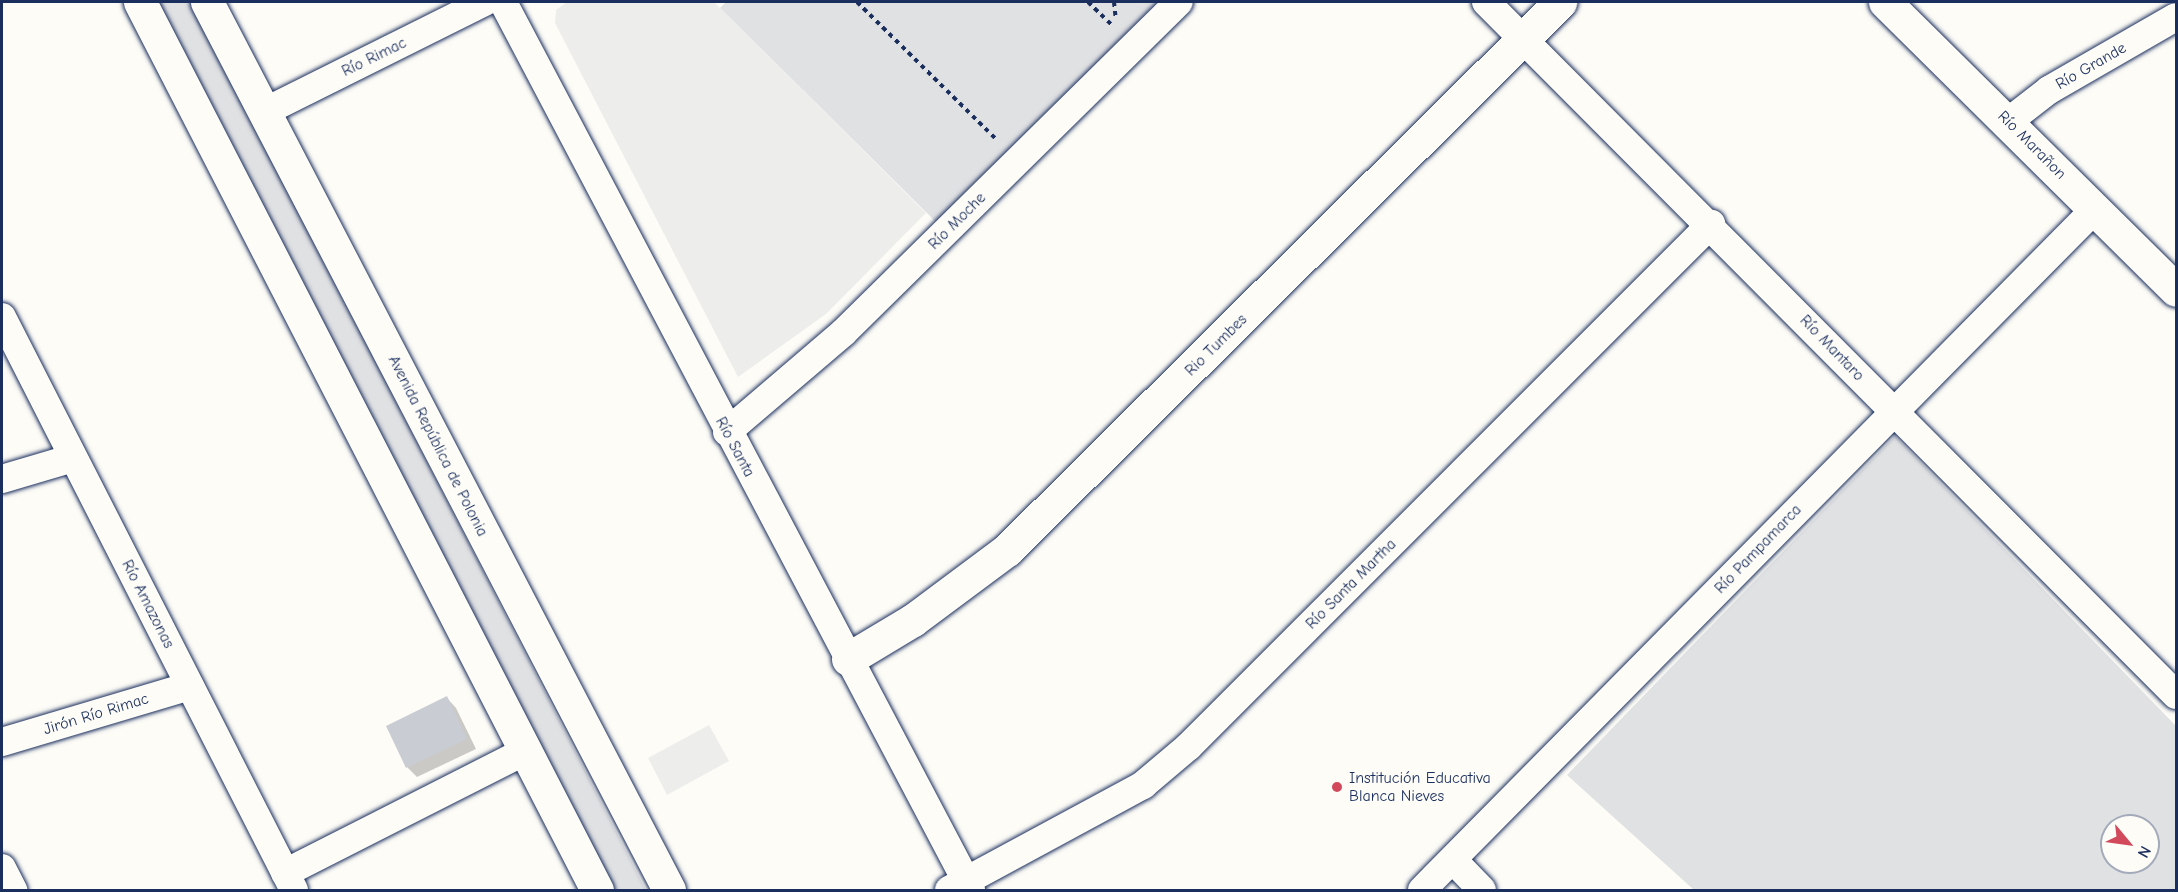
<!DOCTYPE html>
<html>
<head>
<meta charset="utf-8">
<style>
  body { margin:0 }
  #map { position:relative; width:2178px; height:892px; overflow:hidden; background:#fdfcf7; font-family:"Comic Neue",sans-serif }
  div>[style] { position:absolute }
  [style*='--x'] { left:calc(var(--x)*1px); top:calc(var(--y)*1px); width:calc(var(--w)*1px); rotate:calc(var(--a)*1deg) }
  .built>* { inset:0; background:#edeeec }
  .green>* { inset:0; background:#e0e1e3 }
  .shadow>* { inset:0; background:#0003 }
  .building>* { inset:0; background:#c9ccd3 }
  .path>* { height:4px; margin-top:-2px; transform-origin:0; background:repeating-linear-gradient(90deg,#1b2f5e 0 4.5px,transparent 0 9px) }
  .roads { filter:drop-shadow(0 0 2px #1b2f5e) drop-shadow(0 0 2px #1b2f5e) }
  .street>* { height:28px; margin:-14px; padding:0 14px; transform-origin:14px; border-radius:14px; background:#fdfcf7 }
  .secondary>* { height:33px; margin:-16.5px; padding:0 16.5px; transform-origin:16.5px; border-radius:16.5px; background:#fdfcf7 }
  .dots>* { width:16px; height:16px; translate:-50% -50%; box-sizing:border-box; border:3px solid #fdfcf7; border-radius:50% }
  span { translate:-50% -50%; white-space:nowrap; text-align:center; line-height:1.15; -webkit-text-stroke:5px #fdfcf7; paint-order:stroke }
  .street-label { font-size:16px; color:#1b2f5e }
  .poi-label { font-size:16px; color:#1b2f5e }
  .left { translate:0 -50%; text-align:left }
  .frame { position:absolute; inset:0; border:3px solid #1b2f5e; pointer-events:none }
  .north { position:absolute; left:2100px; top:814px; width:60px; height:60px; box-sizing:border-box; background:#fdfcf7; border:2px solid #a3aaba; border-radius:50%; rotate:119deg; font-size:16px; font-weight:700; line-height:24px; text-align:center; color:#1b2f5e }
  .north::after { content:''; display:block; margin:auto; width:21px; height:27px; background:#d1495b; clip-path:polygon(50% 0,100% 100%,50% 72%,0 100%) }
</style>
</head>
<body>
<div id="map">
  <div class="built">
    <div style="clip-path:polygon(567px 2px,714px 2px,926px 213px,826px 314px,738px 377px,555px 23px,556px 10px)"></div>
    <div style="clip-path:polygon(709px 725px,729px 761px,667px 795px,648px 758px)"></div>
  </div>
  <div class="green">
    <div style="clip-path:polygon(156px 2px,192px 2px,646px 890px,612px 890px)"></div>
    <div style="clip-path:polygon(726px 2px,1159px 2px,936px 222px,720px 8px)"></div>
    <div style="clip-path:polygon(evenodd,1895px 436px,2176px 726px,2176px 890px,1694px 890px,1567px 775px,1895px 436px,2112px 826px,2148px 826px,2148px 862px,2112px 862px,2112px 826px)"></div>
  </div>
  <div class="shadow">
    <div style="clip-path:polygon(447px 698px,456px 708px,476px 749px,417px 777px,408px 768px,388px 727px)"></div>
  </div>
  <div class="building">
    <div style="clip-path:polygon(447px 696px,467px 739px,406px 768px,386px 726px)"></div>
  </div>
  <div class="path">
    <div style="--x:857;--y:2;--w:195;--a:44.6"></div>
    <div style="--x:1088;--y:2;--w:33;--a:44"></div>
    <div style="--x:1114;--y:2;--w:18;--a:84"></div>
  </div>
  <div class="roads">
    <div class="street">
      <div style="--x:503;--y:2;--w:1004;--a:62.21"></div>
      <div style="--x:1486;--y:2;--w:978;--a:45.12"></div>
      <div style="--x:264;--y:112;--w:247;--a:-26.5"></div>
      <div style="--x:2009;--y:121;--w:51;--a:-37.8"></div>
      <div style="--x:2049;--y:90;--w:146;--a:-29.9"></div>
      <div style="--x:2;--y:317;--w:643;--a:63"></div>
      <div style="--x:727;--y:432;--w:154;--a:-40.5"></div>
      <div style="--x:844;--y:332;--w:470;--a:-44.6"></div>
      <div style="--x:2;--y:479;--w:74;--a:-16.5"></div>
      <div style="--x:2;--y:742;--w:196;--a:-16.6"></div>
      <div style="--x:1454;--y:861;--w:40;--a:46"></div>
      <div style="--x:2;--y:868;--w:25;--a:63"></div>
      <div style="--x:285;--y:873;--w:269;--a:-26.9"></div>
      <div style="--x:949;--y:890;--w:221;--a:-28.4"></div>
      <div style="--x:1143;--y:785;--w:59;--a:-40.2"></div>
      <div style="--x:1188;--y:747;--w:740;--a:-45"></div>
      <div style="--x:1422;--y:890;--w:957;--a:-45.34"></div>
    </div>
    <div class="secondary">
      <div style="--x:140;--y:2;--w:999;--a:62.77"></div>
      <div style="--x:207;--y:2;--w:1001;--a:62.51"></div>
      <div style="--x:1885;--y:2;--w:409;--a:44.7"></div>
      <div style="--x:848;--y:659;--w:76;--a:-31"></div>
      <div style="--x:913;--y:620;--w:117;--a:-36.7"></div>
      <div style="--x:1007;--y:550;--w:779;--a:-44.74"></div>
    </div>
  </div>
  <div class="dots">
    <div style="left:1337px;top:787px;background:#d1495b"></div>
  </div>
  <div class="street-label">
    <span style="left:374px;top:57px;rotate:-26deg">Río Rimac</span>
    <span style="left:2091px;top:66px;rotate:-30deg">Río Grande</span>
    <span style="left:2032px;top:145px;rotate:45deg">Río Marañon</span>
    <span style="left:957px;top:221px;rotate:-45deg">Río Moche</span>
    <span style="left:1216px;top:345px;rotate:-45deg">Rio Tumbes</span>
    <span style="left:1832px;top:348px;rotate:46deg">Río Mantaro</span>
    <span style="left:438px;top:446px;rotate:63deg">Avenida República de Polonia</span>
    <span style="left:735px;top:447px;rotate:62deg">Río Santa</span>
    <span style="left:1758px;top:549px;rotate:-46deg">Río Pampamarca</span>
    <span style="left:1351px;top:584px;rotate:-45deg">Río Santa Martha</span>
    <span style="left:148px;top:604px;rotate:63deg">Río Amazonas</span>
    <span style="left:96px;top:714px;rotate:-17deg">Jirón Río Rimac</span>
  </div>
  <div class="poi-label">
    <span class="left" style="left:1349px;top:787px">Institución Educativa<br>Blanca Nieves</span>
  </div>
  <div class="frame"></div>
  <div class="north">N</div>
</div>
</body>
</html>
